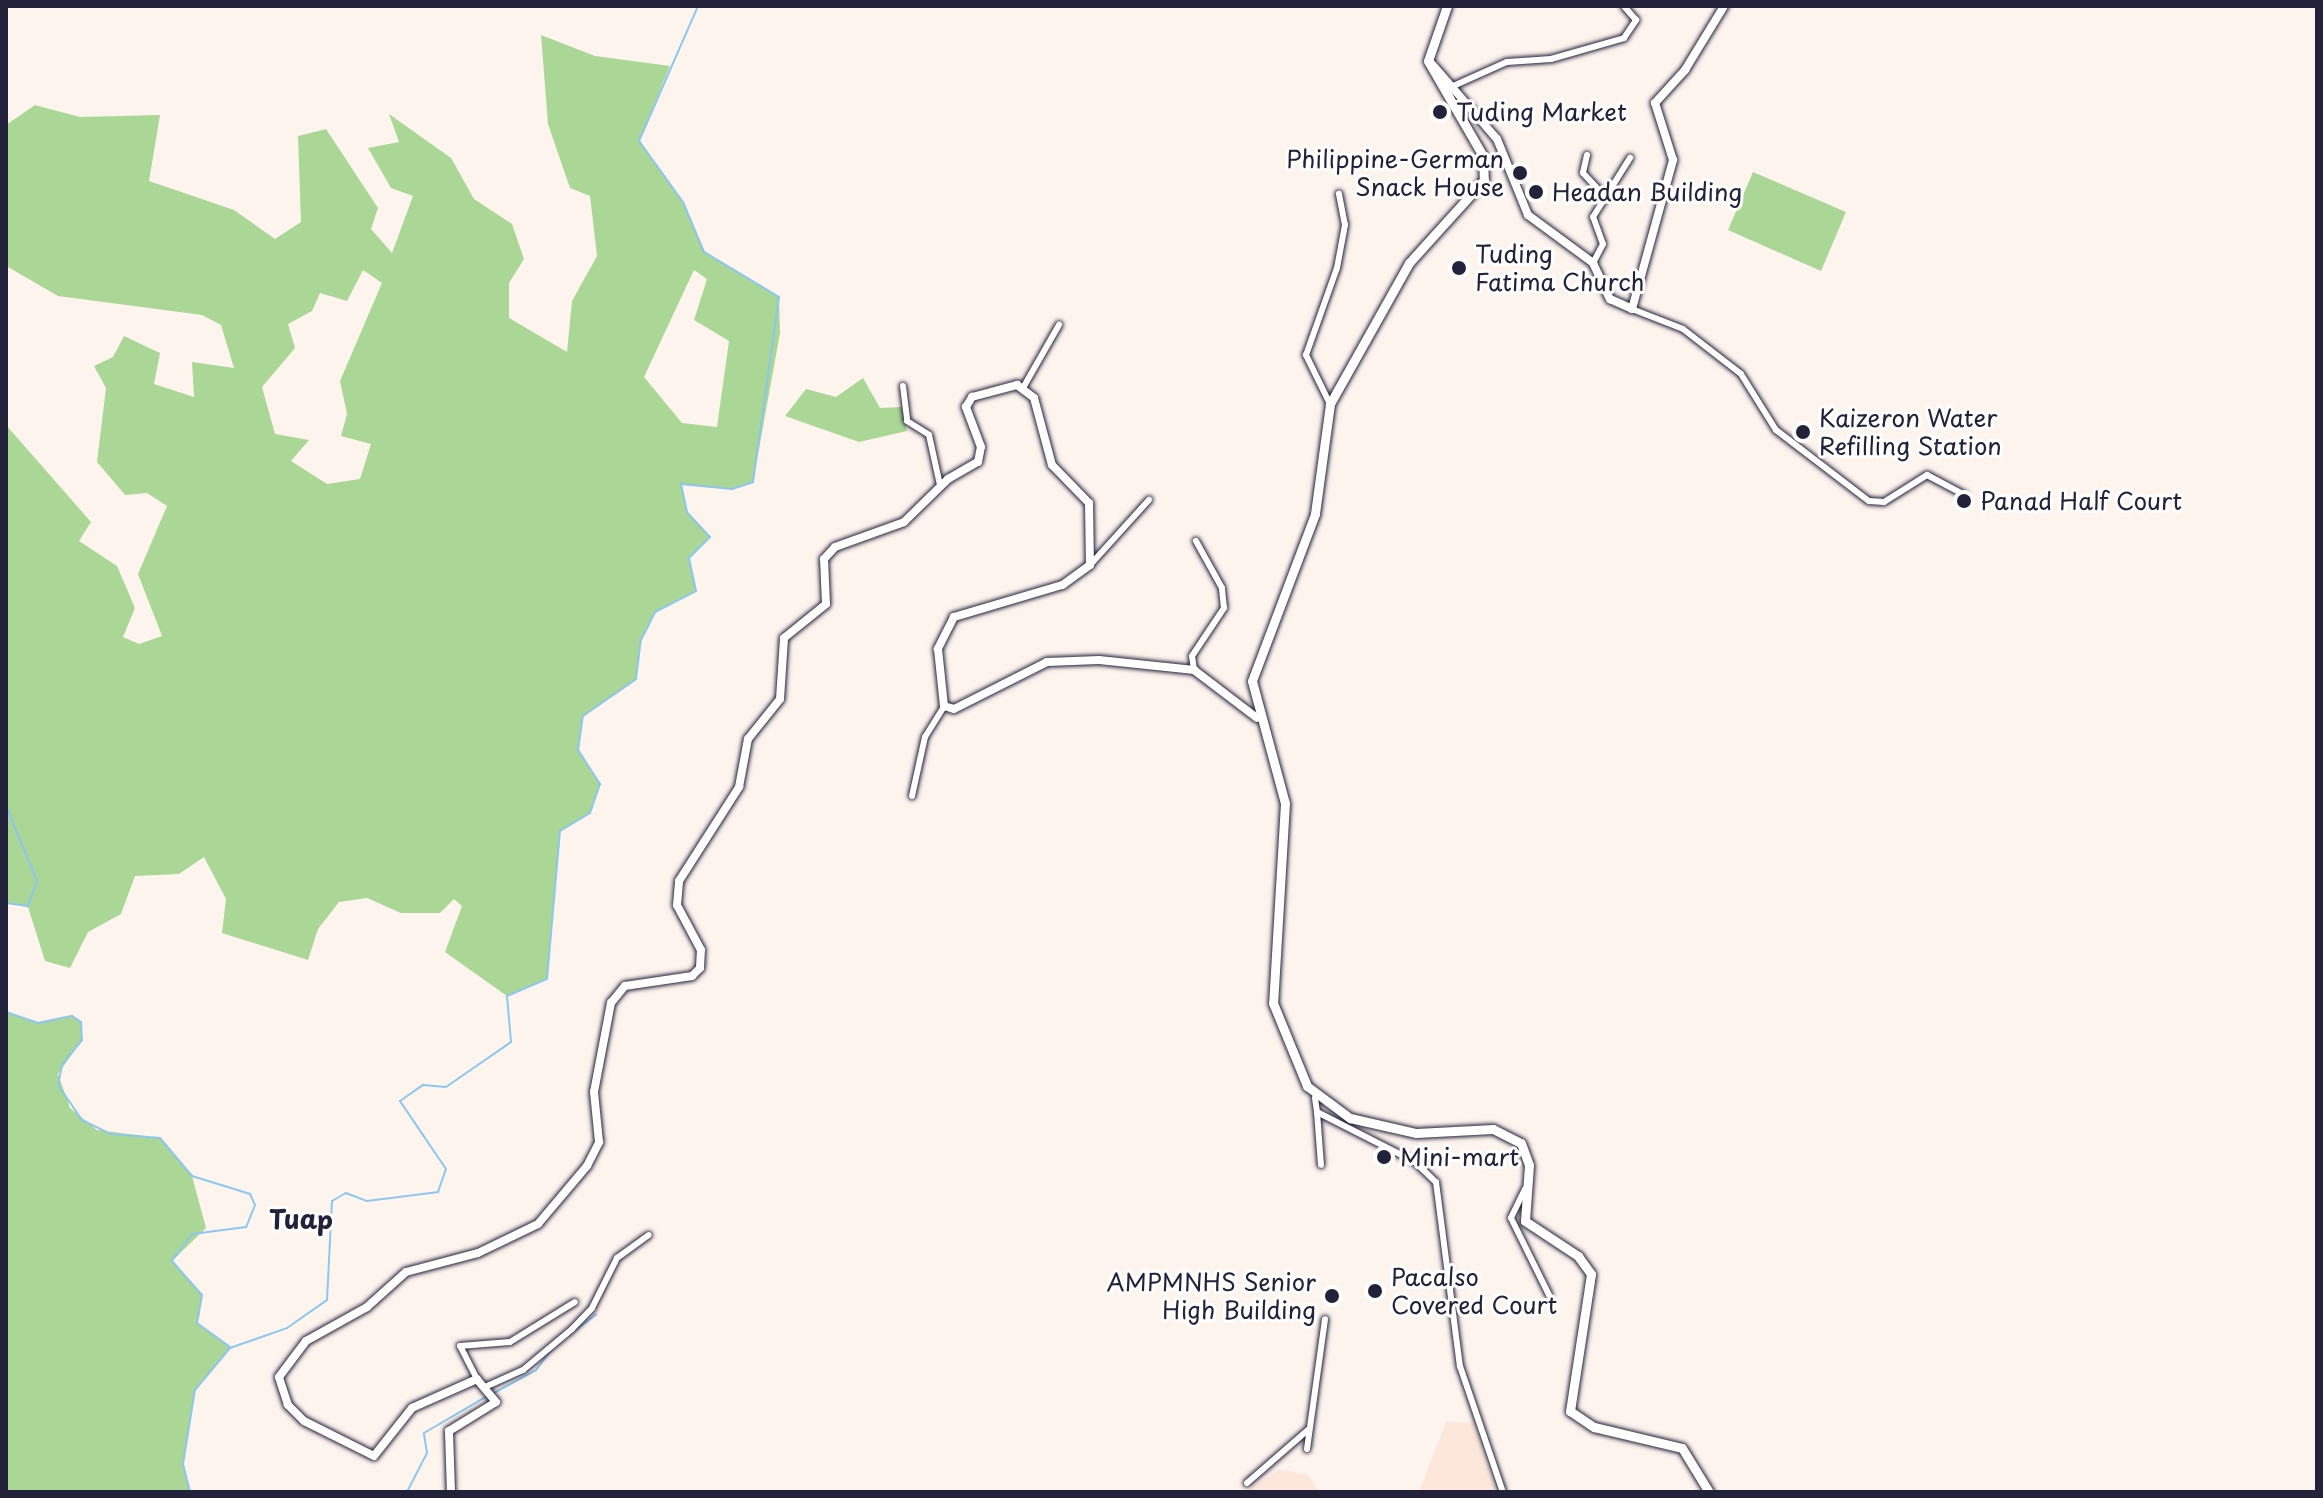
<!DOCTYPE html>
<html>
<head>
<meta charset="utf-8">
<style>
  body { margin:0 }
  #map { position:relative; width:2323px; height:1498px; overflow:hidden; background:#fef4ee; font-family:"Playpen Sans",sans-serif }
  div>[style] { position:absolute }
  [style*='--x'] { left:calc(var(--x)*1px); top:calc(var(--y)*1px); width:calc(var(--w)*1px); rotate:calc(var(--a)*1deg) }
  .built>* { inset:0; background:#fde7da }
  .green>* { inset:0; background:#aad796 }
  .stream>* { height:2px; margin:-1px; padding:0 1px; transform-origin:1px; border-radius:1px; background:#8dc7ed }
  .roads { filter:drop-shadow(0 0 2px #22223b) drop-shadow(0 0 2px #22223b) }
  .minor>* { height:6px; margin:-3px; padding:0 3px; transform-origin:3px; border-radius:3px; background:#fff }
  .tertiary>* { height:8px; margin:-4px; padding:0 4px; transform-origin:4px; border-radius:4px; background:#fff }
  .secondary>* { height:9px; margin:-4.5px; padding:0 4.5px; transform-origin:4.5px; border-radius:4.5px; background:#fff }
  .dots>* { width:22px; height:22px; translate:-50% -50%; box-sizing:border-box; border:4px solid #fff; border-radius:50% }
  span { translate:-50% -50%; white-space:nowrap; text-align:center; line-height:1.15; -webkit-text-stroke:6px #fff; paint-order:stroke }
  .poi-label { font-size:24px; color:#22223b }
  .left { translate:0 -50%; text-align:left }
  .right { translate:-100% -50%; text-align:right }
  .neighbourhood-label { font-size:26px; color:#22223b; font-weight:700 }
  .frame { position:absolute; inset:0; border:8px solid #22223b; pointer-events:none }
</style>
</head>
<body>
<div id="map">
  <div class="built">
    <div style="clip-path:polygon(1446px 1422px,1473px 1423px,1496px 1492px,1419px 1492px)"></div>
    <div style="clip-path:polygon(1280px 1469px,1308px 1475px,1319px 1492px,1245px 1492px)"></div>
  </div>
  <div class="green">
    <div style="clip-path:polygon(evenodd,541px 35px,595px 56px,670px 66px,639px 141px,683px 202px,704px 252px,779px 297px,780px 333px,753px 482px,732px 489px,681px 484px,687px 512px,710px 537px,689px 558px,696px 591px,655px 612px,641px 640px,636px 679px,583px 717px,579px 750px,600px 784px,590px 813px,560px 832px,547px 979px,507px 996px,445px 952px,462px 906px,454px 899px,440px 913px,401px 913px,367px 898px,339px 902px,318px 929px,308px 960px,222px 933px,226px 899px,204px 857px,179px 874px,135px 876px,121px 914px,88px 932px,70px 968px,45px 961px,28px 907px,6px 903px,6px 425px,91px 522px,79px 541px,117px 566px,135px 608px,123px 637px,139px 644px,162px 636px,138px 574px,167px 506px,147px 493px,125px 495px,97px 462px,106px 388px,94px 366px,113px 357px,124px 336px,160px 353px,154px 384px,194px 397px,192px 362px,234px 368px,221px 325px,202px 315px,58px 296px,8px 267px,6px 125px,35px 105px,80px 117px,160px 115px,149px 181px,234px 210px,275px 239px,301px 222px,298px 136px,326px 129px,378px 208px,371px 229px,392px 253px,413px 196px,391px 188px,368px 148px,399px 142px,389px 114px,451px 158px,474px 199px,512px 224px,524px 259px,509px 283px,509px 318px,567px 352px,572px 301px,597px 256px,590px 196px,570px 188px,548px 124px,541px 35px,363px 270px,382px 283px,340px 381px,347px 414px,341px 436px,371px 444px,360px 479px,327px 484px,291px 461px,309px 440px,275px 434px,262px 387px,295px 348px,288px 324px,312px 311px,320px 293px,347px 301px,363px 270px,541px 35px,694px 270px,707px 279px,694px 320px,729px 341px,717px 427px,682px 423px,644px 377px,694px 270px)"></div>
    <div style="clip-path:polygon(1753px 172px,1846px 212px,1821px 271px,1728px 230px)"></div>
    <div style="clip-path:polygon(863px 378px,880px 408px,902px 407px,907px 431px,859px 442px,785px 416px,806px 389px,836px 397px)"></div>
    <div style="clip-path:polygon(6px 1012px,38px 1023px,72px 1016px,81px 1022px,82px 1040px,58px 1074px,70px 1108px,97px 1130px,160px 1138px,192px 1176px,206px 1228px,172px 1261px,202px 1295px,197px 1323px,230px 1348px,195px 1390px,183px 1464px,190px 1492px,6px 1492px)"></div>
  </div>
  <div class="stream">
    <div style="--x:6;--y:806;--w:81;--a:67.5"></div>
    <div style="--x:37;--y:881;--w:27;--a:110"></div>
    <div style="--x:28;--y:906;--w:22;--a:-172"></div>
    <div style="--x:6;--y:1012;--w:34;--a:19"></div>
    <div style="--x:38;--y:1023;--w:35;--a:-12"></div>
    <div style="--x:72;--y:1016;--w:11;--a:34"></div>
    <div style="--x:81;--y:1022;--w:18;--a:87"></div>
    <div style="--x:82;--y:1040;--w:32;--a:129"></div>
    <div style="--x:62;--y:1065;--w:20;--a:101"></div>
    <div style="--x:58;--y:1085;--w:42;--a:55.6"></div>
    <div style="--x:82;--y:1120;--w:32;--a:26"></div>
    <div style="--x:111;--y:1134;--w:49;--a:4.7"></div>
    <div style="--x:160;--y:1138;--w:50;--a:49.9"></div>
    <div style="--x:192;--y:1176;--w:61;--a:17.2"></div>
    <div style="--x:250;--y:1194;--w:12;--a:66"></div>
    <div style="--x:255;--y:1205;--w:24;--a:112"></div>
    <div style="--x:246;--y:1227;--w:54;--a:172.6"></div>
    <div style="--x:192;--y:1234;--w:34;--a:127"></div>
    <div style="--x:172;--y:1261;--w:45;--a:48.6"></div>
    <div style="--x:202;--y:1295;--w:28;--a:100"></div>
    <div style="--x:197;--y:1323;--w:41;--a:36"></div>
    <div style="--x:569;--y:1335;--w:34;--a:-37"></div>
    <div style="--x:492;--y:1394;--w:50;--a:-28.6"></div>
    <div style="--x:536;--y:1370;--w:26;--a:-53"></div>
    <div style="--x:190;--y:1492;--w:29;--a:-104"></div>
    <div style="--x:183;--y:1464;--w:75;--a:-80.8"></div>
    <div style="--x:195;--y:1390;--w:55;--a:-50.2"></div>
    <div style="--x:230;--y:1348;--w:60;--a:-19.3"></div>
    <div style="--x:287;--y:1328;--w:49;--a:-35"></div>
    <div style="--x:327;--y:1300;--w:99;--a:-87.1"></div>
    <div style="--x:332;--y:1201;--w:16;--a:-30"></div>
    <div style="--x:346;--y:1193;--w:22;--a:21"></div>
    <div style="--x:367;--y:1201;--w:72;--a:-7.2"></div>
    <div style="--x:438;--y:1192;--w:24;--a:-71"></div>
    <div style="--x:446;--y:1169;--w:82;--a:-124.1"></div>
    <div style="--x:400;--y:1101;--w:28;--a:-35"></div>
    <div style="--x:423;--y:1085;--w:23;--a:5"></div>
    <div style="--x:446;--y:1087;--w:79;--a:-34.7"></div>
    <div style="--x:511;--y:1042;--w:46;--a:-95"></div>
    <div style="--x:507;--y:996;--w:43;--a:-23"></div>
    <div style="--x:547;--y:979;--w:149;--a:-85"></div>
    <div style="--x:560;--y:831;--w:35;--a:-31"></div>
    <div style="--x:590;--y:813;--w:31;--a:-71"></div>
    <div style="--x:600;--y:784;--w:40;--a:-122.9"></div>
    <div style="--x:578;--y:750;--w:34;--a:-82"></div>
    <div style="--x:583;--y:716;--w:65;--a:-34.9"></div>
    <div style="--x:636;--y:679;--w:39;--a:-83"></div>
    <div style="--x:641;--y:640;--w:31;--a:-63"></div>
    <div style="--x:655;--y:612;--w:46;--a:-27.1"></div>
    <div style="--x:696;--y:591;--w:34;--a:-102"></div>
    <div style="--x:689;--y:558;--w:30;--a:-45"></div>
    <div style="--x:710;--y:537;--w:34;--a:-133"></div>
    <div style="--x:687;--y:512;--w:29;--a:-102"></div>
    <div style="--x:681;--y:484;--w:51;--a:5.6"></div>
    <div style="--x:732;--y:489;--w:22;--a:-18"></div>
    <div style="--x:753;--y:482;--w:187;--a:-82"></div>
    <div style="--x:779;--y:297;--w:87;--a:-149"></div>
    <div style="--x:704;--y:252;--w:54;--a:-112.8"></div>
    <div style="--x:683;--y:202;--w:75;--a:-125.8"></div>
    <div style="--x:639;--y:141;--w:147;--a:-66.4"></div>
    <div style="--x:407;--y:1492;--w:44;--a:-62.9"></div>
    <div style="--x:427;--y:1453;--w:20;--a:-99"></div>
    <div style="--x:424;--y:1433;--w:73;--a:-30.4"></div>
  </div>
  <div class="roads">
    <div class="minor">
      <div style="--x:1451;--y:87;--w:61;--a:-24.1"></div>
      <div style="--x:1507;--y:62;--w:44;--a:-3.9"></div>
      <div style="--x:1551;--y:59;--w:76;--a:-16"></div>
      <div style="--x:1624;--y:38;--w:22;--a:-56"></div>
      <div style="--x:1636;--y:20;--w:18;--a:-131"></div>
      <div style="--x:1587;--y:155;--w:18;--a:103"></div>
      <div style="--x:1583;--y:173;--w:33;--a:47"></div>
      <div style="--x:1593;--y:263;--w:21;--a:-62"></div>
      <div style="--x:1603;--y:244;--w:29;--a:-110"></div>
      <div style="--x:1593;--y:217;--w:70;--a:-57.9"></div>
      <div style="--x:1632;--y:309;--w:55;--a:21.4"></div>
      <div style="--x:1683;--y:329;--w:73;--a:37.8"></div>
      <div style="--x:1741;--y:374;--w:66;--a:58"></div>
      <div style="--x:1776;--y:430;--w:117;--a:37.4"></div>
      <div style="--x:1869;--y:501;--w:15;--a:4"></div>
      <div style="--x:1884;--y:502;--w:51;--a:-32.1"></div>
      <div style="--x:1927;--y:475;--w:43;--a:27.8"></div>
      <div style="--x:903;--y:386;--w:35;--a:83"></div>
      <div style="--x:907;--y:421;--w:26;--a:32"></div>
      <div style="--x:929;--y:435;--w:51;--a:77.6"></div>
      <div style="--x:1023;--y:388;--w:73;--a:-60.3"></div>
      <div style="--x:1330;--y:404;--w:55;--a:-116.1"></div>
      <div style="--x:1306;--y:355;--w:92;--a:-70.4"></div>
      <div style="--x:1337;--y:268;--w:44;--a:-79.5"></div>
      <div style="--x:1345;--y:225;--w:32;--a:-101"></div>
      <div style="--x:1090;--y:565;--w:88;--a:-47.8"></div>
      <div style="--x:1194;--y:670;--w:14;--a:-98"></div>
      <div style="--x:1192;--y:656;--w:58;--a:-56.3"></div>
      <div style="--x:1224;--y:608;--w:20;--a:-96"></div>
      <div style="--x:1222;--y:588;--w:54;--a:-119"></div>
      <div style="--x:912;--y:796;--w:60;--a:-77.6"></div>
      <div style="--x:925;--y:737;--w:36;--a:-58"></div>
      <div style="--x:1315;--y:1098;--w:14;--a:82"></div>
      <div style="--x:1317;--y:1112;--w:110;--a:27"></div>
      <div style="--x:1415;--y:1162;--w:29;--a:44"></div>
      <div style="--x:1436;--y:1182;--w:186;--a:82.6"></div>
      <div style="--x:1460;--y:1366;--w:133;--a:71.2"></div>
      <div style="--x:1317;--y:1112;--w:53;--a:85.7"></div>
      <div style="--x:1525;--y:1189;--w:32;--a:116"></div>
      <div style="--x:1511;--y:1218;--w:86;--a:63.7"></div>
      <div style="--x:477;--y:1379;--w:37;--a:-117"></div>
      <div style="--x:460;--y:1346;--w:50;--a:-4.6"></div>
      <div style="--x:510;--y:1342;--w:76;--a:-31.6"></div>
      <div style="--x:485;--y:1387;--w:42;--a:-24.1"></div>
      <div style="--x:523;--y:1370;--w:64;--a:-39.9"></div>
      <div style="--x:572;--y:1329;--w:29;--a:-46"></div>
      <div style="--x:592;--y:1308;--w:56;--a:-63.4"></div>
      <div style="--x:617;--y:1258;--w:39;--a:-36"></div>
      <div style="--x:1307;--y:1449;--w:131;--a:-82.1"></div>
      <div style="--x:1247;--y:1483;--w:81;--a:-41"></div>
    </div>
    <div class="tertiary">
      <div style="--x:1432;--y:64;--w:99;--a:49.1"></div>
      <div style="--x:1497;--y:139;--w:82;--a:67.8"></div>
      <div style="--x:1528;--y:215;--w:81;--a:36.4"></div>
      <div style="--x:1593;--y:263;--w:40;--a:65"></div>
      <div style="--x:1610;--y:299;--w:24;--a:24"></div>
      <div style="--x:1632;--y:309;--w:155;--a:-74.6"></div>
      <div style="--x:1673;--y:160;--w:60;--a:-107.5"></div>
      <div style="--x:1655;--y:103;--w:45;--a:-47.7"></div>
      <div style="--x:1685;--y:70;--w:75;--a:-58.6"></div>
      <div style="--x:451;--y:1492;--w:61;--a:-91.9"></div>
      <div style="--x:449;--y:1431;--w:55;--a:-31.7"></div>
      <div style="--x:496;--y:1402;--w:30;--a:-130"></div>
      <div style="--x:477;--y:1379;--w:71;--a:156"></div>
      <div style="--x:412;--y:1408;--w:61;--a:128.4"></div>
      <div style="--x:374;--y:1456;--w:78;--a:-153.4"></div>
      <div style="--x:304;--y:1421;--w:23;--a:-135"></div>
      <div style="--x:288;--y:1405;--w:29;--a:-108"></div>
      <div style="--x:279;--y:1377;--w:45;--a:-53.1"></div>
      <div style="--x:306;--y:1341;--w:70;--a:-29.1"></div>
      <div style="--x:367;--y:1307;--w:52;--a:-41.9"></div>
      <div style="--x:406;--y:1272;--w:74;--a:-14.8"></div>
      <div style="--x:478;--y:1253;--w:67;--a:-25.8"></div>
      <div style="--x:538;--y:1224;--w:76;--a:-49.8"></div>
      <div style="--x:587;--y:1166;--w:27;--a:-63"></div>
      <div style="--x:599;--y:1142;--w:50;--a:-95.7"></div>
      <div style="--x:594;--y:1092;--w:91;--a:-79.2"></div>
      <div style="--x:611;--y:1003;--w:22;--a:-51"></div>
      <div style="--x:625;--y:986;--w:68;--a:-8.5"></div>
      <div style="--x:692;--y:976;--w:11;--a:-45"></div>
      <div style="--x:700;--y:968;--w:18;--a:-87"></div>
      <div style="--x:701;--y:950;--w:51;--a:-118.1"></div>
      <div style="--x:677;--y:905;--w:24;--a:-85"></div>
      <div style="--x:679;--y:881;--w:112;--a:-57.4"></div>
      <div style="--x:739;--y:787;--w:49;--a:-79.4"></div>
      <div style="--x:748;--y:739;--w:51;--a:-51.3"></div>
      <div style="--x:780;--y:699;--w:61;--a:-86.2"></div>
      <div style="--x:784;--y:638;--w:54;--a:-39"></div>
      <div style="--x:826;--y:604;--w:45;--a:-92.5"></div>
      <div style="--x:824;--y:559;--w:16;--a:-47"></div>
      <div style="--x:835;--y:547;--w:73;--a:-19.9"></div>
      <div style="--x:904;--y:522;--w:62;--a:-44.3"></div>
      <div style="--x:948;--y:479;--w:34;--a:-30"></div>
      <div style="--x:978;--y:462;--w:15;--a:-79"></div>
      <div style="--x:981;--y:447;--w:43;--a:-110.6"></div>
      <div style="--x:966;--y:407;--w:12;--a:-59"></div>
      <div style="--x:972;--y:397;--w:47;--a:-14.9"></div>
      <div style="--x:1017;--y:385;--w:21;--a:37"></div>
      <div style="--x:1034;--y:398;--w:69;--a:75"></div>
      <div style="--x:1052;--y:465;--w:53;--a:45.8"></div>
      <div style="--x:1089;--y:503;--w:62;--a:89.1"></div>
      <div style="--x:1090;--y:565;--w:34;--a:144"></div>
      <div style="--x:1062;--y:585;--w:113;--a:163.5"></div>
      <div style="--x:954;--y:617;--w:36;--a:117"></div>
      <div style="--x:938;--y:649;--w:57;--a:84"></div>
      <div style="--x:944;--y:706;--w:10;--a:17"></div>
      <div style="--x:954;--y:709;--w:104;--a:-26.8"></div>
      <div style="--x:1047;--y:662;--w:52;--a:-2.2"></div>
      <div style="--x:1099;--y:660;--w:96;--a:6"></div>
      <div style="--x:1194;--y:670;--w:79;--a:37.3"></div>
    </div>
    <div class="secondary">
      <div style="--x:1447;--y:6;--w:58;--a:109.1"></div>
      <div style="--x:1428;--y:61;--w:110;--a:59.9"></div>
      <div style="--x:1483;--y:156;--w:24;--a:88"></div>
      <div style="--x:1484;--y:180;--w:112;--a:132.1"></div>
      <div style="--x:1409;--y:263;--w:162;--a:119.3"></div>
      <div style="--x:1330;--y:404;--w:111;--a:97.8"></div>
      <div style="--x:1315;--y:514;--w:178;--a:110.7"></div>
      <div style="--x:1252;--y:681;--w:126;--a:74.9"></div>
      <div style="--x:1285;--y:803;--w:200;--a:93.4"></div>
      <div style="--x:1273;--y:1003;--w:90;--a:67.7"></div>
      <div style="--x:1307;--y:1086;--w:54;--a:36.7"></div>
      <div style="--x:1350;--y:1118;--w:68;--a:12.8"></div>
      <div style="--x:1416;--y:1133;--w:77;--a:-3"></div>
      <div style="--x:1493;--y:1129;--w:31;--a:27"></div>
      <div style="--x:1521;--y:1143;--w:23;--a:70"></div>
      <div style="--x:1529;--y:1165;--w:56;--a:94.1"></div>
      <div style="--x:1525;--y:1221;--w:64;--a:33.4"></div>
      <div style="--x:1578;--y:1256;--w:22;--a:54"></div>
      <div style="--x:1591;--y:1274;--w:139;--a:98.7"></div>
      <div style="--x:1570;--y:1411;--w:29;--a:34"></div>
      <div style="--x:1594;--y:1427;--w:90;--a:13.4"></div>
      <div style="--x:1682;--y:1448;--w:52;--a:58.5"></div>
    </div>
  </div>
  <div class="dots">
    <div style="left:1440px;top:112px;background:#22223b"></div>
    <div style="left:1520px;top:173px;background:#22223b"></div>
    <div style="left:1536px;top:192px;background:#22223b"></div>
    <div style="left:1459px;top:268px;background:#22223b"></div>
    <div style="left:1803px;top:432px;background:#22223b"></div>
    <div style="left:1964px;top:501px;background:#22223b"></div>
    <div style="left:1384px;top:1157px;background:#22223b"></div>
    <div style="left:1375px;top:1291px;background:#22223b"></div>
    <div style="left:1332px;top:1296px;background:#22223b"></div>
  </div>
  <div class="poi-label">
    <span class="left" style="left:1456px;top:112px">Tuding Market</span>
    <span class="right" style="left:1504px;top:173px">Philippine-German<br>Snack House</span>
    <span class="left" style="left:1552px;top:192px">Headan Building</span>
    <span class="left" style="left:1475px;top:268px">Tuding<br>Fatima Church</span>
    <span class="left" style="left:1819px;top:432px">Kaizeron Water<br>Refilling Station</span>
    <span class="left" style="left:1980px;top:501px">Panad Half Court</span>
    <span class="left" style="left:1400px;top:1157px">Mini-mart</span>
    <span class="left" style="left:1391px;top:1291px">Pacalso<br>Covered Court</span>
    <span class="right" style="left:1316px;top:1296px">AMPMNHS Senior<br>High Building</span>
  </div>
  <div class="neighbourhood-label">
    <span style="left:301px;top:1219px">Tuap</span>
  </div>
  <div class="frame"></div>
</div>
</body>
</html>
